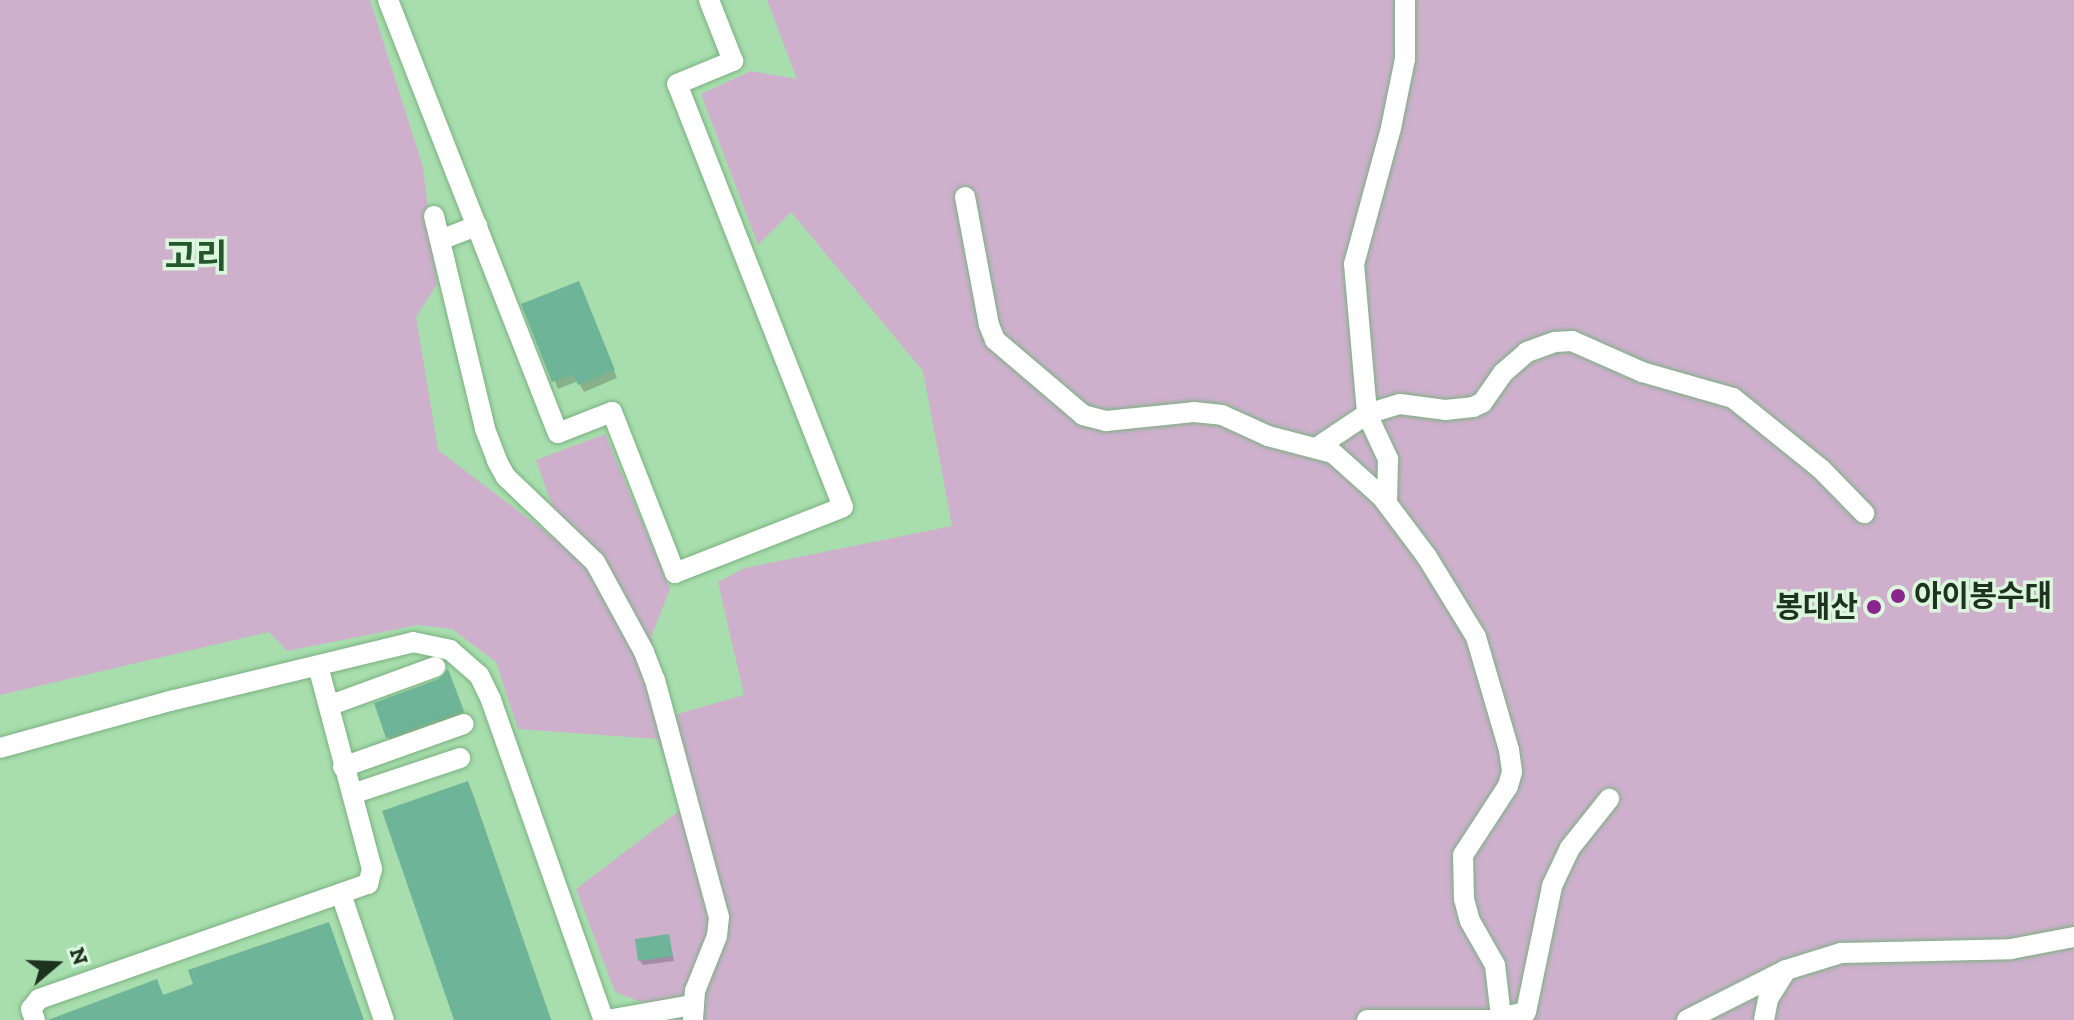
<!DOCTYPE html>
<html>
<head>
<meta charset="utf-8">
<style>
  body { margin:0 }
  #map { position:relative; width:2074px; height:1020px; overflow:hidden; background:#a8dead; font-family:"Zilla Slab","Noto Sans KR",serif }
  div>[style] { position:absolute }
  [style*='--x'] { left:calc(var(--x)*1px); top:calc(var(--y)*1px); width:calc(var(--w)*1px); rotate:calc(var(--a)*1deg) }
  .green>* { inset:0; background:#ceb0cd }
  .shadow>* { inset:0; background:#0003 }
  .building>* { inset:0; background:#6db498 }
  .roads { filter:drop-shadow(0 0 2px #7bb080) drop-shadow(0 0 2px #7bb080) }
  .minor>* { height:20px; margin:-10px; padding:0 10px; transform-origin:10px; border-radius:10px; background:#fff }
  .dots>* { width:22px; height:22px; translate:-50% -50%; box-sizing:border-box; border:4px solid #dcf7de; border-radius:50% }
  span { translate:-50% -50%; white-space:nowrap; text-align:center; line-height:1.15; -webkit-text-stroke:7px #dcf7de; paint-order:stroke }
  .poi-label { font-size:30px; color:#1d321f; font-weight:700 }
  .left { translate:0 -50%; text-align:left }
  .right { translate:-100% -50%; text-align:right }
  .quarter-label { font-size:34px; color:#24572c; font-weight:700 }
  .north { position:absolute; left:16px; top:924px; width:80px; height:80px; -webkit-text-stroke:6px #dcf7de; paint-order:stroke; rotate:71deg; font-size:22px; font-weight:700; line-height:32px; text-align:center; color:#1d321f }
  .north::after { content:''; display:block; margin:auto; width:28px; height:36px; background:#1d321f; clip-path:polygon(50% 0,100% 100%,50% 72%,0 100%) }
</style>
</head>
<body>
<div id="map">
  <div class="green">
    <div style="clip-path:polygon(0 0,370px 0,423px 167px,437px 284px,416px 317px,438px 450px,567px 548px,536px 460px,605px 434px,670px 589px,651px 637px,674px 715px,744px 695px,718px 582px,745px 568px,952px 526px,923px 371px,791px 212px,758px 245px,701px 94px,751px 71px,797px 79px,767px 0,2074px 0,2074px 1020px,675px 1020px,673px 1014px,615px 992px,576px 889px,684px 807px,657px 739px,518px 729px,496px 662px,452px 629px,418px 625px,287px 651px,269px 632px,0 695px)"></div>
  </div>
  <div class="shadow">
    <div style="clip-path:polygon(583px 291px,617px 378px,584px 392px,578px 381px,558px 389px,524px 305px)"></div>
    <div style="clip-path:polygon(449px 672px,466px 719px,392px 745px,388px 737px)"></div>
    <div style="clip-path:polygon(467px 783px,473px 794px,551px 1020px,456px 1020px)"></div>
    <div style="clip-path:polygon(668px 936px,674px 961px,643px 965px,640px 961px)"></div>
  </div>
  <div class="building">
    <div style="clip-path:polygon(579px 281px,615px 370px,578px 385px,573px 374px,552px 382px,521px 304px)"></div>
    <div style="clip-path:polygon(448px 669px,464px 711px,386px 738px,374px 703px,439px 679px)"></div>
    <div style="clip-path:polygon(468px 781px,551px 1020px,454px 1020px,382px 811px)"></div>
    <div style="clip-path:polygon(329px 922px,364px 1020px,48px 1020px,157px 979px,163px 995px,193px 984px,188px 970px)"></div>
    <div style="clip-path:polygon(669px 934px,673px 956px,638px 961px,635px 939px)"></div>
  </div>
  <div class="roads">
    <div class="minor">
      <div style="--x:388;--y:0;--w:465;--a:68.6"></div>
      <div style="--x:558;--y:433;--w:58;--a:-21.3"></div>
      <div style="--x:612;--y:412;--w:173;--a:68.6"></div>
      <div style="--x:675;--y:573;--w:180;--a:-21.4"></div>
      <div style="--x:843;--y:507;--w:454;--a:-111.4"></div>
      <div style="--x:677;--y:84;--w:61;--a:-22.3"></div>
      <div style="--x:733;--y:61;--w:66;--a:-111.5"></div>
      <div style="--x:1405;--y:0;--w:59;--a:90"></div>
      <div style="--x:1405;--y:59;--w:70;--a:101.5"></div>
      <div style="--x:1391;--y:128;--w:141;--a:105.2"></div>
      <div style="--x:1354;--y:264;--w:151;--a:85"></div>
      <div style="--x:1367;--y:414;--w:34;--a:-17"></div>
      <div style="--x:1400;--y:404;--w:45;--a:7.6"></div>
      <div style="--x:1445;--y:410;--w:28;--a:-6"></div>
      <div style="--x:1473;--y:407;--w:10;--a:-24"></div>
      <div style="--x:1482;--y:403;--w:37;--a:-55"></div>
      <div style="--x:1503;--y:373;--w:32;--a:-41"></div>
      <div style="--x:1527;--y:352;--w:30;--a:-20"></div>
      <div style="--x:1555;--y:342;--w:17;--a:-3"></div>
      <div style="--x:1572;--y:341;--w:77;--a:23.9"></div>
      <div style="--x:1642;--y:372;--w:95;--a:15.9"></div>
      <div style="--x:1733;--y:398;--w:113;--a:38.9"></div>
      <div style="--x:1821;--y:469;--w:62;--a:45.7"></div>
      <div style="--x:965;--y:197;--w:130;--a:79.4"></div>
      <div style="--x:989;--y:325;--w:16;--a:68"></div>
      <div style="--x:995;--y:340;--w:116;--a:40.4"></div>
      <div style="--x:1083;--y:415;--w:24;--a:15"></div>
      <div style="--x:1106;--y:421;--w:88;--a:-5.8"></div>
      <div style="--x:1194;--y:412;--w:28;--a:6"></div>
      <div style="--x:1222;--y:415;--w:51;--a:24.5"></div>
      <div style="--x:1268;--y:436;--w:67;--a:14.7"></div>
      <div style="--x:1333;--y:453;--w:66;--a:41.9"></div>
      <div style="--x:1382;--y:497;--w:75;--a:53.1"></div>
      <div style="--x:1427;--y:557;--w:94;--a:58.5"></div>
      <div style="--x:1476;--y:637;--w:118;--a:73.7"></div>
      <div style="--x:1509;--y:750;--w:22;--a:82"></div>
      <div style="--x:1512;--y:772;--w:15;--a:106"></div>
      <div style="--x:1508;--y:786;--w:82;--a:123.1"></div>
      <div style="--x:1463;--y:855;--w:44;--a:88.7"></div>
      <div style="--x:1464;--y:899;--w:23;--a:75"></div>
      <div style="--x:1470;--y:921;--w:51;--a:60.4"></div>
      <div style="--x:1495;--y:965;--w:52;--a:83.4"></div>
      <div style="--x:1501;--y:1017;--w:25;--a:-11"></div>
      <div style="--x:1526;--y:1012;--w:129;--a:-78.3"></div>
      <div style="--x:1552;--y:886;--w:42;--a:-64.7"></div>
      <div style="--x:1570;--y:848;--w:63;--a:-51.5"></div>
      <div style="--x:434;--y:216;--w:219;--a:76.5"></div>
      <div style="--x:485;--y:429;--w:34;--a:69"></div>
      <div style="--x:497;--y:461;--w:18;--a:61"></div>
      <div style="--x:506;--y:477;--w:123;--a:43.7"></div>
      <div style="--x:595;--y:562;--w:102;--a:61.4"></div>
      <div style="--x:644;--y:652;--w:30;--a:69"></div>
      <div style="--x:655;--y:680;--w:245;--a:74.9"></div>
      <div style="--x:719;--y:917;--w:19;--a:96"></div>
      <div style="--x:717;--y:936;--w:59;--a:111.8"></div>
      <div style="--x:695;--y:991;--w:29;--a:94"></div>
      <div style="--x:440;--y:240;--w:40;--a:-21"></div>
      <div style="--x:1316;--y:448;--w:61;--a:-33.7"></div>
      <div style="--x:1367;--y:414;--w:50;--a:65"></div>
      <div style="--x:1388;--y:459;--w:44;--a:91.3"></div>
      <div style="--x:331;--y:705;--w:111;--a:-20.1"></div>
      <div style="--x:0;--y:748;--w:176;--a:-15.5"></div>
      <div style="--x:170;--y:701;--w:250;--a:-13.6"></div>
      <div style="--x:413;--y:642;--w:38;--a:12"></div>
      <div style="--x:450;--y:650;--w:38;--a:41"></div>
      <div style="--x:479;--y:675;--w:28;--a:64"></div>
      <div style="--x:491;--y:700;--w:339;--a:70.6"></div>
      <div style="--x:343;--y:767;--w:128;--a:-19.6"></div>
      <div style="--x:352;--y:794;--w:114;--a:-18.4"></div>
      <div style="--x:341;--y:894;--w:133;--a:71.2"></div>
      <div style="--x:35;--y:1020;--w:12;--a:-110"></div>
      <div style="--x:31;--y:1009;--w:13;--a:-51"></div>
      <div style="--x:39;--y:999;--w:349;--a:-19.3"></div>
      <div style="--x:368;--y:884;--w:16;--a:-75"></div>
      <div style="--x:372;--y:869;--w:210;--a:-104.9"></div>
      <div style="--x:607;--y:1020;--w:86;--a:-10"></div>
      <div style="--x:1367;--y:1020;--w:136;--a:0"></div>
      <div style="--x:1687;--y:1020;--w:111;--a:-26.8"></div>
      <div style="--x:1786;--y:970;--w:58;--a:-17.2"></div>
      <div style="--x:1841;--y:953;--w:170;--a:-1.3"></div>
      <div style="--x:2011;--y:949;--w:64;--a:-10.8"></div>
      <div style="--x:1764;--y:1020;--w:21;--a:-79"></div>
      <div style="--x:1768;--y:999;--w:34;--a:-58"></div>
    </div>
  </div>
  <div class="dots">
    <div style="left:1898px;top:596px;background:#8a258d"></div>
    <div style="left:1874px;top:607px;background:#8a258d"></div>
  </div>
  <div class="poi-label">
    <span class="left" style="left:1914px;top:596px">아이봉수대</span>
    <span class="right" style="left:1858px;top:607px">봉대산</span>
  </div>
  <div class="quarter-label">
    <span style="left:196px;top:257px">고리</span>
  </div>
  <div class="north">N</div>
</div>
</body>
</html>
